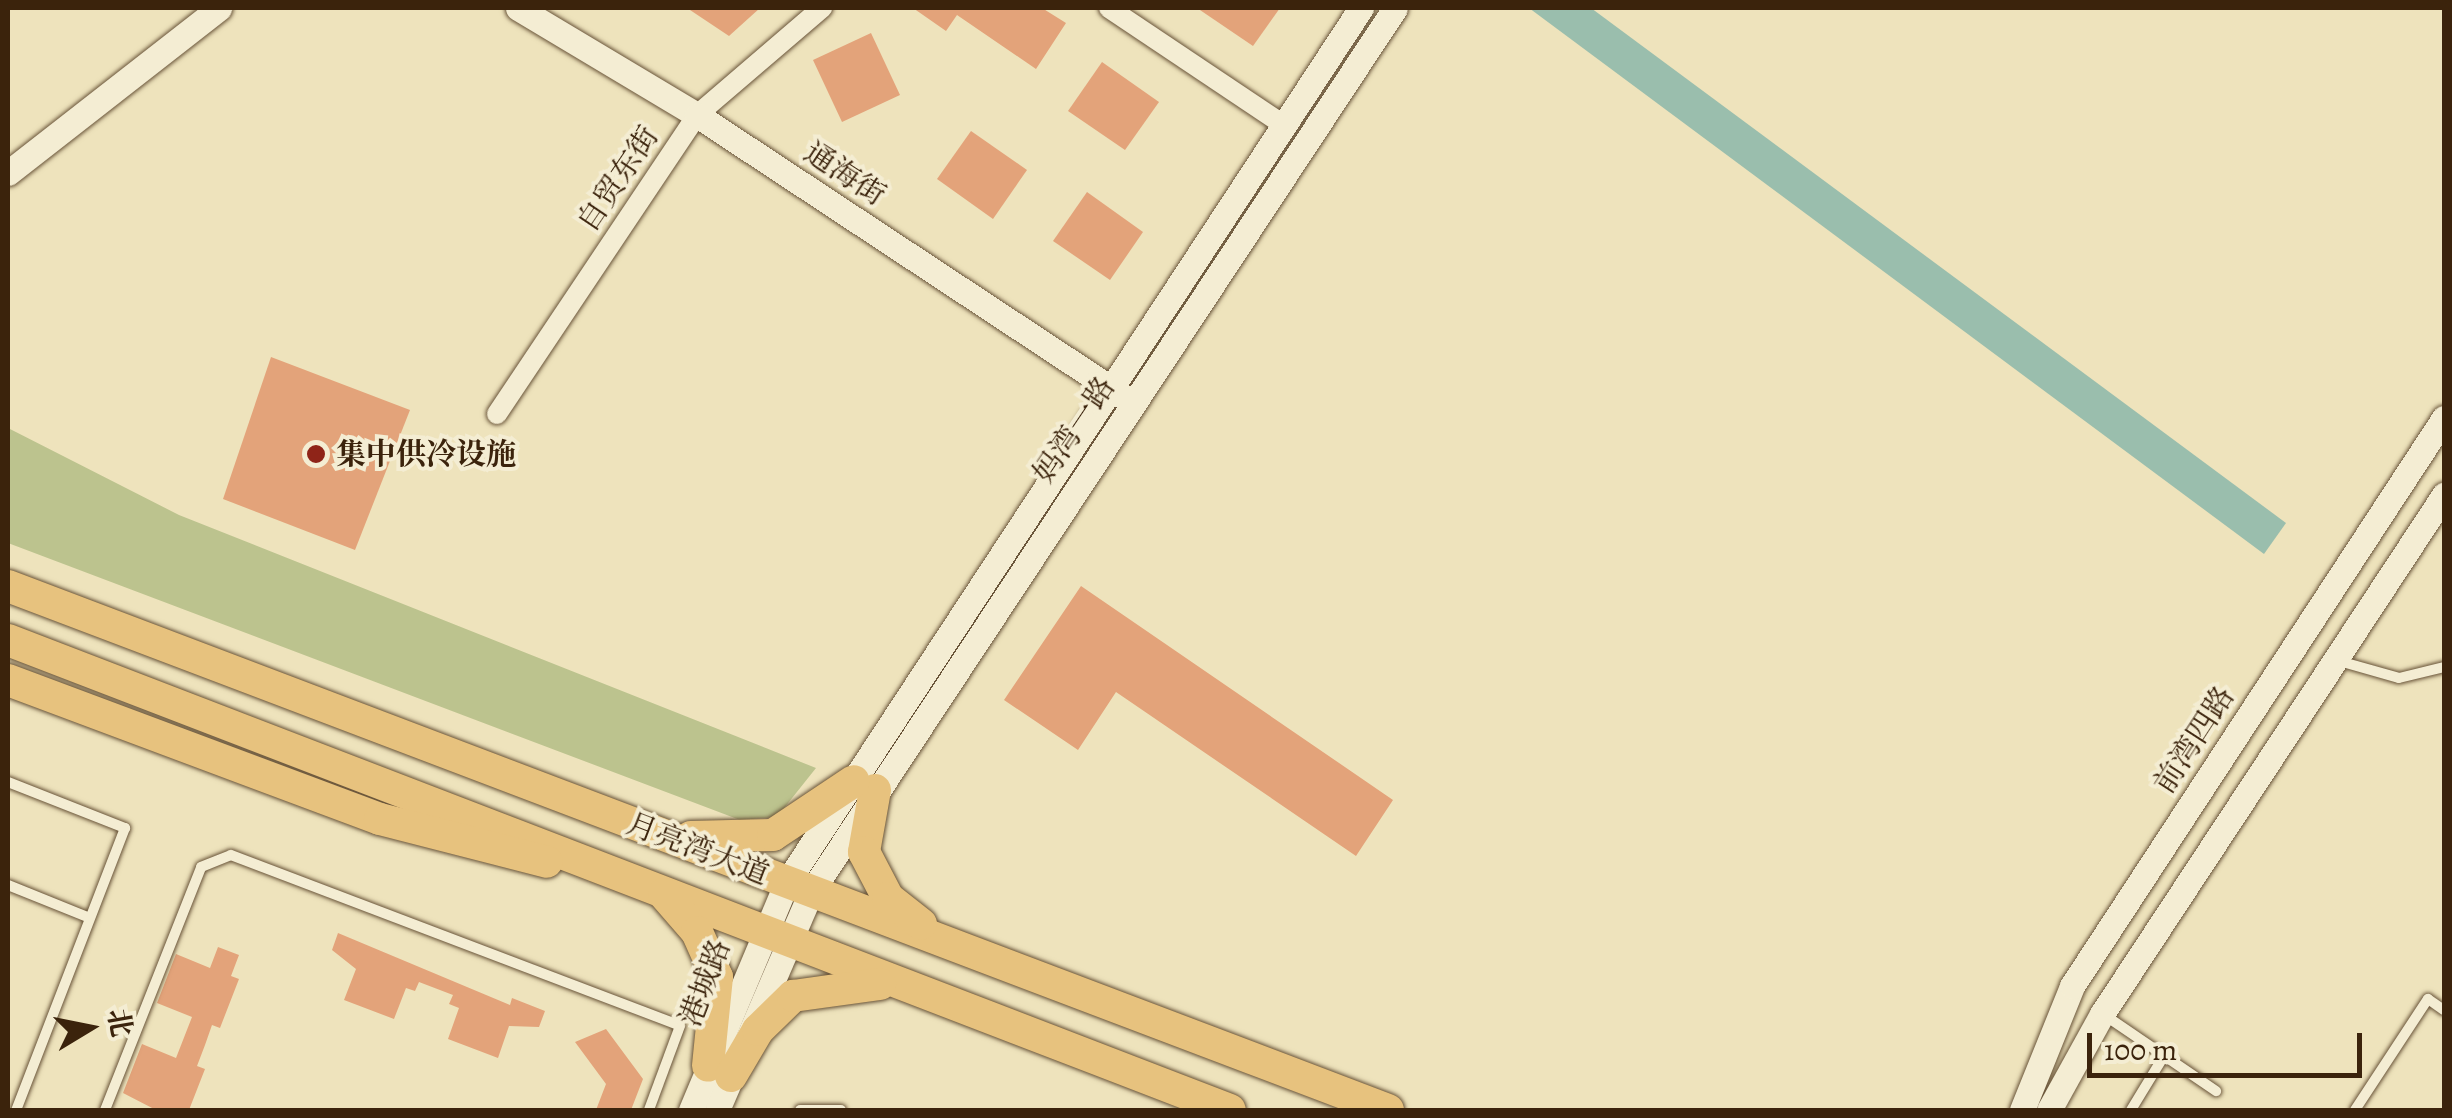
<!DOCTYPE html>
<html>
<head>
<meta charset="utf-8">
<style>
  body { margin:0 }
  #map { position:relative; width:2452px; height:1118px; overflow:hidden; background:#eee3bc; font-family:Alegreya,"Noto Serif SC",serif }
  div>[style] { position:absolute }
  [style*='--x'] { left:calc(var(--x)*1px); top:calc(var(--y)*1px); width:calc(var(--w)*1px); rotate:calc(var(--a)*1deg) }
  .green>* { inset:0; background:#bcc38e }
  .water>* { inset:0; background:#9abead }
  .building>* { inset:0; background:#e3a37a }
  .roads { filter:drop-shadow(0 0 2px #685338) drop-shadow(0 0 2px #685338) }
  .service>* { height:10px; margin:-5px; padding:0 5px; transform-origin:5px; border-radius:5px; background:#f4edd3 }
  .minor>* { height:20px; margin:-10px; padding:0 10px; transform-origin:10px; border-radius:10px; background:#f4edd3 }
  .tertiary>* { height:25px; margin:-12.5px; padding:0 12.5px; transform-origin:12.5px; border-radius:12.5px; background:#f4edd3 }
  .primary>* { height:32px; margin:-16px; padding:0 16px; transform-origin:16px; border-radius:16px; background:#e7c27e }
  .dots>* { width:28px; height:28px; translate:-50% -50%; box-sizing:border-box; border:5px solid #f4edd3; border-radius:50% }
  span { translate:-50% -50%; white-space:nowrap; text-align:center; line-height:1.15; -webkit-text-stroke:8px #f4edd3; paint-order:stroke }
  .street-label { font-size:30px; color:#3b230c }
  .poi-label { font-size:30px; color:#3b230c; font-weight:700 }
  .left { translate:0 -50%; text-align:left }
  .frame { position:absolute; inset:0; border:10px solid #3b230c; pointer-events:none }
  .north { position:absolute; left:40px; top:978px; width:100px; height:100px; -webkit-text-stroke:8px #f4edd3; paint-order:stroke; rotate:80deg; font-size:28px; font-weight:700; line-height:40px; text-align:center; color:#3b230c }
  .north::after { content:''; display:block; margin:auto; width:35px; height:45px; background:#3b230c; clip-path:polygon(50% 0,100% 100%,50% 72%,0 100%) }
  .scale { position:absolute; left:2087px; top:1033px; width:275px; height:45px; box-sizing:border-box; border:5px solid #3b230c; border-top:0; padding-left:12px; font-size:30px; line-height:35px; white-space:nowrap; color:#3b230c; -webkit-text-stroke:8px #f4edd3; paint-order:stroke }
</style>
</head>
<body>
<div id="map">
  <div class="green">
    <div style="clip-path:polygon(8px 428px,179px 515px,816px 768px,777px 817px,740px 820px,8px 543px)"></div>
  </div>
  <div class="water">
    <div style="clip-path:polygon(1529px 8px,1591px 8px,2286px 523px,2264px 554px)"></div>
  </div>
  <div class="building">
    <div style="clip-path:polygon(687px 8px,760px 8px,729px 36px)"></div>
    <div style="clip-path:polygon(913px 8px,1042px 8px,1066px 23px,1036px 69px,957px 15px,946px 31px)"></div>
    <div style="clip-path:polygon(1197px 8px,1280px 8px,1253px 46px)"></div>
    <div style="clip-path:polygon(871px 33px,900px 95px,842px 122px,813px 60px)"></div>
    <div style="clip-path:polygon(1102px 62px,1159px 102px,1125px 150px,1068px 111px)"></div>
    <div style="clip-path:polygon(971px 131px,1027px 170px,993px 219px,937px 179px)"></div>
    <div style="clip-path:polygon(1087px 192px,1143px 232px,1110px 280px,1053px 241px)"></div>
    <div style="clip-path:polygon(271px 357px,410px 410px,355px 550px,223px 499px)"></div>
    <div style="clip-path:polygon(1081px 586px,1393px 800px,1356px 856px,1116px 692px,1078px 750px,1004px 700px)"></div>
    <div style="clip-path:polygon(338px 933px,510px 1005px,512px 998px,545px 1011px,539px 1027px,509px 1026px,498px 1058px,448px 1039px,459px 1008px,449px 1004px,453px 995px,419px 982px,415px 991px,406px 988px,394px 1019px,344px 1000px,356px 969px,332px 950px)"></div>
    <div style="clip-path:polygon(218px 947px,239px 955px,231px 976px,239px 979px,220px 1028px,212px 1025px,205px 1045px,197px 1066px,205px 1069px,189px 1110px,156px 1110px,123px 1093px,142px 1044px,176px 1058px,192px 1017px,157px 1003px,176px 954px,210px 968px)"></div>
    <div style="clip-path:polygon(606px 1029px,643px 1079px,631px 1110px,596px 1110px,606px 1084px,575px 1042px)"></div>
  </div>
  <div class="roads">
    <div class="service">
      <div style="--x:2339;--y:661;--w:62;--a:15.8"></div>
      <div style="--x:2399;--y:678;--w:46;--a:-13.7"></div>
      <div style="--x:8;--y:782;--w:126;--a:21.5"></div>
      <div style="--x:125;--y:828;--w:302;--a:111.1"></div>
      <div style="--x:8;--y:885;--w:88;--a:21.9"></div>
      <div style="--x:2103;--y:1014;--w:137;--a:34.3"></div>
      <div style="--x:105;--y:1110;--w:261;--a:-68.4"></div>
      <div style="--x:201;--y:867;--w:32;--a:-22"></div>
      <div style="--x:231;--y:855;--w:480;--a:20.8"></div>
      <div style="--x:680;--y:1026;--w:90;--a:110.3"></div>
      <div style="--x:800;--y:1110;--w:41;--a:0"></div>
      <div style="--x:2131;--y:1110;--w:63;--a:-58.6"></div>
      <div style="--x:2355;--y:1110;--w:133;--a:-56.7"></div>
      <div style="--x:2428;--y:999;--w:19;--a:35"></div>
    </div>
    <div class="minor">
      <div style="--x:1109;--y:8;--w:211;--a:33.8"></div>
      <div style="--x:497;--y:414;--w:360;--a:-56.2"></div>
      <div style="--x:697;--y:115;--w:165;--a:-40.6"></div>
    </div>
    <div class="tertiary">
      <div style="--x:518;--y:8;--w:209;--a:30.9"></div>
      <div style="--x:697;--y:115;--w:512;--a:33.44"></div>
      <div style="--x:8;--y:173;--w:268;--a:-38"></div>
      <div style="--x:691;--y:1110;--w:247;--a:-67.2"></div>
      <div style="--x:787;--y:882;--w:1046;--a:-56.71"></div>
      <div style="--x:717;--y:1110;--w:237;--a:-66.7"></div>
      <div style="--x:811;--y:892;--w:1059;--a:-56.55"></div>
      <div style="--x:2022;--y:1110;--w:134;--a:-68"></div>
      <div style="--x:2072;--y:986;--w:679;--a:-56.78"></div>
      <div style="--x:2049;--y:1110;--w:110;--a:-61.1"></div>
      <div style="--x:2102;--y:1014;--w:622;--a:-56.62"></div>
    </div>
    <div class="primary">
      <div style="--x:8;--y:586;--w:1476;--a:20.79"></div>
      <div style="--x:8;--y:640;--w:1309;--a:21.04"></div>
      <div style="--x:8;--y:680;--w:397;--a:20.5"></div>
      <div style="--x:380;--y:819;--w:172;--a:14.4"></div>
      <div style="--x:875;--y:790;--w:63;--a:100.1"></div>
      <div style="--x:864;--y:852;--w:52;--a:62.4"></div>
      <div style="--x:888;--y:898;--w:42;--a:38.2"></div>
      <div style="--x:691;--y:837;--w:82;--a:-1.4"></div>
      <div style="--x:773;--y:835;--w:97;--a:-33.7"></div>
      <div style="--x:664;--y:894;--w:50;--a:49"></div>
      <div style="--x:697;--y:932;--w:49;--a:66"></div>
      <div style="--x:717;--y:977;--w:89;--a:95.8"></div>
      <div style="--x:731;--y:1076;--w:53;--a:-59.6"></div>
      <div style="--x:758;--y:1030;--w:49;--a:-44.2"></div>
      <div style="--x:793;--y:996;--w:88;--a:-7.9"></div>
    </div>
  </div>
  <div class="dots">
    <div style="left:316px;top:454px;background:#8f2418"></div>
  </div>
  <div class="street-label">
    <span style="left:845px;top:174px;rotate:33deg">通海街</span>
    <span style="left:618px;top:179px;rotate:-56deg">自贸东街</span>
    <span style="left:1074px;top:430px;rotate:-56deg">妈湾一路</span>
    <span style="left:2194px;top:740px;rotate:-57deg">前湾四路</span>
    <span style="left:698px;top:849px;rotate:21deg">月亮湾大道</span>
    <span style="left:705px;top:983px;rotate:-69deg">港城路</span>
  </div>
  <div class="poi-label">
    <span class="left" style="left:336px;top:454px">集中供冷设施</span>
  </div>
  <div class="frame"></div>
  <div class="north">北</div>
  <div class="scale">100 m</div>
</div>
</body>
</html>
